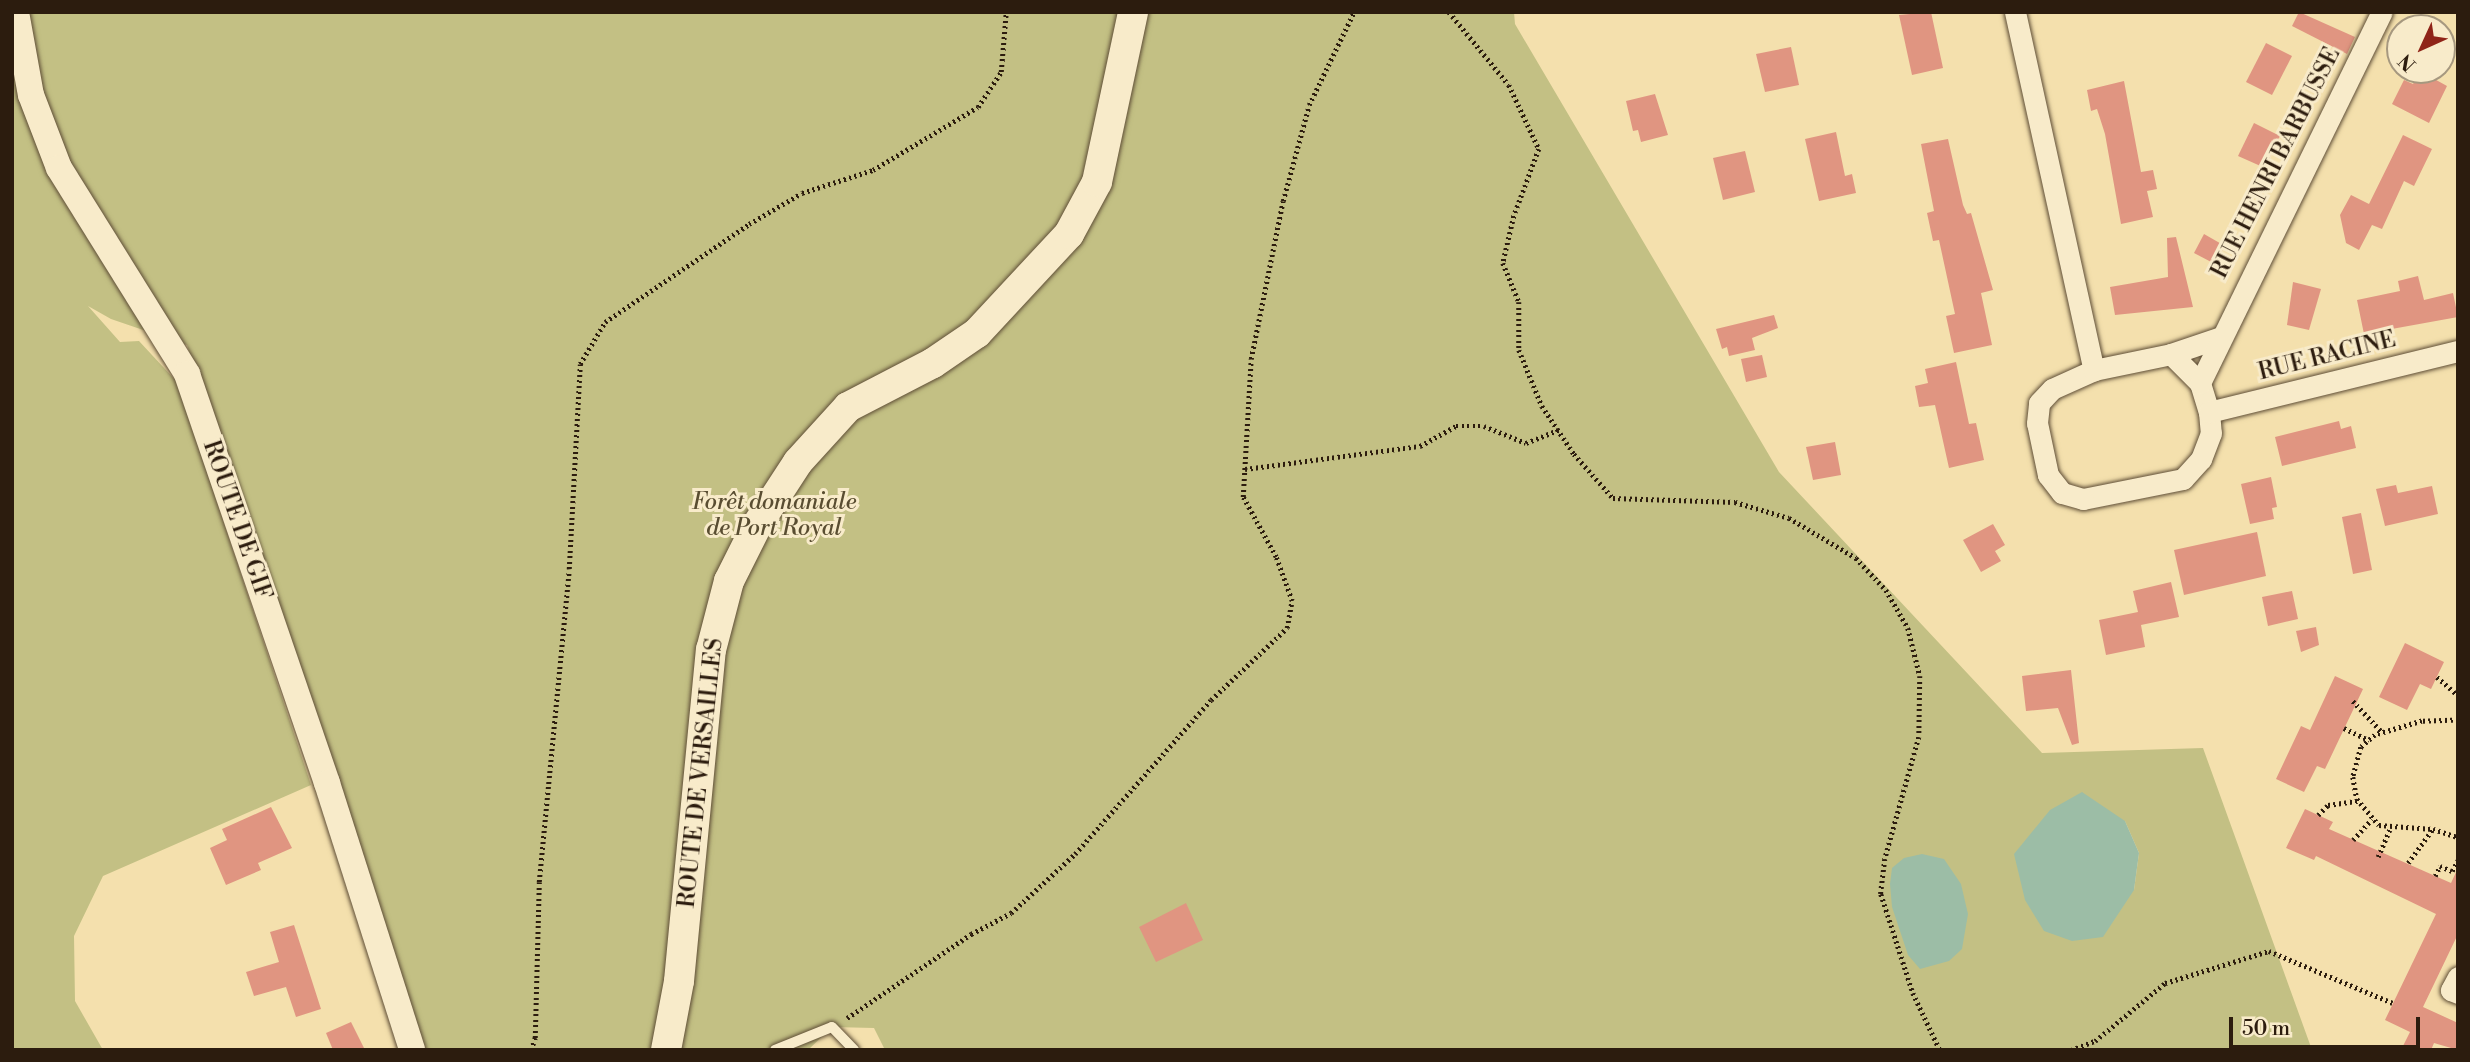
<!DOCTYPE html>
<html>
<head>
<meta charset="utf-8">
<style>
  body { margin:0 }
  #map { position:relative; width:2470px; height:1062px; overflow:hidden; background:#f4e0ad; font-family:"Libre Bodoni",serif }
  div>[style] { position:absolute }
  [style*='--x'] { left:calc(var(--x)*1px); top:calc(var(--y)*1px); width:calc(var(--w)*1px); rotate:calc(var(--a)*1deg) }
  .green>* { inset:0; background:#c3c084 }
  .water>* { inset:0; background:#9cbda6 }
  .building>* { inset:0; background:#e09581 }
  .path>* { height:4.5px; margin-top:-2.25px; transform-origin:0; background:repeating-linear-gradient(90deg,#2c1c0e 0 2px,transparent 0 5.5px) }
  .roads { filter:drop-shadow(0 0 2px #5e4d36) drop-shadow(0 0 2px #5e4d36) }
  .service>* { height:10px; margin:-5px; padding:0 5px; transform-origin:5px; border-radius:5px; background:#f8ebca }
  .minor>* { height:21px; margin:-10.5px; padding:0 10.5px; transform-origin:10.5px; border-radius:10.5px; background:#f8ebca }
  .tertiary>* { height:26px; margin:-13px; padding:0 13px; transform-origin:13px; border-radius:13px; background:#f8ebca }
  .secondary>* { height:30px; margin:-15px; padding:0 15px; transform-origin:15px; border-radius:15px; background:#f8ebca }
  span { translate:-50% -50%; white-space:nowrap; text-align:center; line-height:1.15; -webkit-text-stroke:6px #f8ebca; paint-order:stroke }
  .street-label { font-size:23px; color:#2c1c0e }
  .park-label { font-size:23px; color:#594d31; font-style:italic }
  .frame { position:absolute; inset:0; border:14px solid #2c1c0e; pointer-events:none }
  .north { position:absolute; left:2386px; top:14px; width:70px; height:70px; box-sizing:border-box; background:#f8ebca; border:2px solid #a6987f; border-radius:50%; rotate:225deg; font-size:19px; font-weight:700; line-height:28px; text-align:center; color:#2c1c0e }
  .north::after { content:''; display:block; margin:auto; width:24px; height:32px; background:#8f2418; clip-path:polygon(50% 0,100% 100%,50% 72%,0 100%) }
  .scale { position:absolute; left:2229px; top:1017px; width:191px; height:32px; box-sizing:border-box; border:4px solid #2c1c0e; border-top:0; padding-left:9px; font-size:21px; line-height:24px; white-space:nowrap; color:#2c1c0e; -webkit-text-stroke:5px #f8ebca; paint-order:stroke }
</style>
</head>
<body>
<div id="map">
  <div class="green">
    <div style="clip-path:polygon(evenodd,12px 12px,1514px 12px,1515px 24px,1779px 472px,2042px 753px,2203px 748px,2312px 1050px,885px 1050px,874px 1028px,832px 1027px,808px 1050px,423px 1050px,187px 345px,111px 319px,88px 306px,120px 342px,139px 341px,177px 382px,311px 785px,103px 876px,74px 936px,75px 1001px,103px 1050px,12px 1050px,12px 12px,2125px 821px,2139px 853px,2134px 890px,2125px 821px)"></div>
  </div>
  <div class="water">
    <div style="clip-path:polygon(2082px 792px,2125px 821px,2139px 853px,2134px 890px,2103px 937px,2072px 941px,2044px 931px,2025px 900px,2014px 854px,2050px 810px)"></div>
    <div style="clip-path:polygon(1922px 854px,1944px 859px,1961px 884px,1968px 914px,1962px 949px,1949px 961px,1920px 969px,1908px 955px,1892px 907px,1890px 884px,1892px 868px,1904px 858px)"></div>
  </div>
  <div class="building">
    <div style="clip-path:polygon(1931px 12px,1943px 68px,1912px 75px,1899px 15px)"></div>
    <div style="clip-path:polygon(2299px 12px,2355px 37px,2347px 54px,2292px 26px)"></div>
    <div style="clip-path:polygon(2266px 43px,2292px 56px,2272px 95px,2246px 82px)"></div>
    <div style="clip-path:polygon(1791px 47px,1799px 85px,1765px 92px,1756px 54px)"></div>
    <div style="clip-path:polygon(2420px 71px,2447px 86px,2429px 123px,2392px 104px,2404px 80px,2413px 84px)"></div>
    <div style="clip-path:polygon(2124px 81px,2141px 172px,2153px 170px,2157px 189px,2147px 191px,2153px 217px,2121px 224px,2105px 134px,2097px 109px,2091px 111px,2087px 90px)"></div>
    <div style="clip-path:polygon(1655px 94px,1668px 135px,1641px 142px,1638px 130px,1633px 131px,1626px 101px)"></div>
    <div style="clip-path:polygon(2254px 123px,2280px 136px,2265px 168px,2238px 156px)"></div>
    <div style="clip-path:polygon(1836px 132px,1845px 176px,1852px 174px,1856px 193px,1819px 201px,1805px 139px)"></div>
    <div style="clip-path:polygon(2403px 135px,2432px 149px,2414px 186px,2404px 181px,2382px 229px,2372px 225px,2359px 250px,2346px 243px,2340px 215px,2351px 195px,2369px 204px)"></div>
    <div style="clip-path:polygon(1948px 139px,1963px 205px,1967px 214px,1971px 213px,1993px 290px,1981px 293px,1992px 345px,1954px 353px,1946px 316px,1955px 314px,1939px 240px,1933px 241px,1927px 213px,1934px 211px,1921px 144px)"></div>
    <div style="clip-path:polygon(1745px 151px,1755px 192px,1723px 200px,1713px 158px)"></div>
    <div style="clip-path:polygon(2204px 234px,2225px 246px,2215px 264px,2194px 253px)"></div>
    <div style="clip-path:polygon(2176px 237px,2193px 307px,2115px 315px,2110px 287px,2168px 277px,2167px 238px)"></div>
    <div style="clip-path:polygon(2418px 276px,2424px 300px,2453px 293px,2458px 317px,2364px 334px,2357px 300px,2400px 291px,2398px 281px)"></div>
    <div style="clip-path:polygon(2293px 282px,2321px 289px,2309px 330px,2287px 325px)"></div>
    <div style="clip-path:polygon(1774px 315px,1778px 328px,1752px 338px,1755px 350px,1729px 356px,1727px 347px,1722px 349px,1716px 329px)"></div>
    <div style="clip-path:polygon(1762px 355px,1767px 377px,1746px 382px,1741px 359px)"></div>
    <div style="clip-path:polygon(1956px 362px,1969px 424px,1976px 423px,1984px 460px,1949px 468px,1935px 405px,1919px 407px,1915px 386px,1928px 383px,1925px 369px)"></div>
    <div style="clip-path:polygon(2339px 421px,2341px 429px,2351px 426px,2356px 448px,2282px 466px,2275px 437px)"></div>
    <div style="clip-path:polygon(1835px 442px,1841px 475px,1813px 480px,1806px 447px)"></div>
    <div style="clip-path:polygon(2271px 477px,2277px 507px,2272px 508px,2274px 519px,2250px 524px,2241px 484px)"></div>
    <div style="clip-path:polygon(2396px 485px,2398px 493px,2432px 486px,2438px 514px,2385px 526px,2376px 489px)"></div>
    <div style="clip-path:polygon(2361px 513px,2372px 570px,2353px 574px,2342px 517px)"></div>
    <div style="clip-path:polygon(1993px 524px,2005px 545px,1995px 551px,2001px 561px,1981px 572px,1963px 540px)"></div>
    <div style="clip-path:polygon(2257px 532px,2266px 576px,2184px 595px,2174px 550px)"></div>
    <div style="clip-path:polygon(2171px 582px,2179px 617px,2141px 625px,2145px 647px,2106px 655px,2099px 620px,2138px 612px,2133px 591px)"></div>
    <div style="clip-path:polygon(2292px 591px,2298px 619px,2268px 626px,2262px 597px)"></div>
    <div style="clip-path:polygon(2316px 627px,2319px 645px,2301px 652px,2296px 631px)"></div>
    <div style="clip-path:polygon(2405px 643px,2444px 662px,2431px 689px,2420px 684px,2407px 710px,2379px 697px)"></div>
    <div style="clip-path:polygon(2071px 670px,2079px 743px,2072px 745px,2058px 708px,2026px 711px,2022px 676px)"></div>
    <div style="clip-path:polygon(2335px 676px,2363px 689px,2325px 769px,2317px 766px,2304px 792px,2276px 779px,2301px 726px,2310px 730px)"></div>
    <div style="clip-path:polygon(271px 807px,292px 848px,258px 863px,261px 870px,226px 885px,210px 848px,227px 840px,222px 829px)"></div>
    <div style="clip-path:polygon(2305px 809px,2333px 822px,2329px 829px,2451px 883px,2458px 868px,2458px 934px,2423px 1007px,2458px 1023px,2458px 1050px,2434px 1043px,2431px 1050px,2401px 1050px,2410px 1032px,2385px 1020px,2436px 914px,2316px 856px,2314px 860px,2286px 848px)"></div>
    <div style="clip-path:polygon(1186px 903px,1203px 940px,1156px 962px,1139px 927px)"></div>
    <div style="clip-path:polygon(294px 925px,321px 1009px,296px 1017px,286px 987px,254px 996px,246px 972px,279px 962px,270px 932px)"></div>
    <div style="clip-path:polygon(351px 1022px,365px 1050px,333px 1050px,326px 1033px)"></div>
  </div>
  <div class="path">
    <div style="--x:1449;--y:12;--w:94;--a:50.6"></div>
    <div style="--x:1509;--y:85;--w:71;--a:64.9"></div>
    <div style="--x:1539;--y:149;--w:72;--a:110.5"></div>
    <div style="--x:1514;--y:216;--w:48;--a:103.2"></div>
    <div style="--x:1503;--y:263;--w:42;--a:67.7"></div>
    <div style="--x:1519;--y:302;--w:48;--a:90"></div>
    <div style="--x:1519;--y:350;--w:61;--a:67.7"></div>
    <div style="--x:1542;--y:406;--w:58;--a:56.3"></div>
    <div style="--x:1574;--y:454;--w:59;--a:48.4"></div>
    <div style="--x:1613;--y:498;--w:122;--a:1.9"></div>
    <div style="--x:1735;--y:502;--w:56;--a:16.5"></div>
    <div style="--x:1789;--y:518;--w:78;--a:30.8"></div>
    <div style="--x:1856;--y:558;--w:44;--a:46.8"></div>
    <div style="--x:1886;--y:590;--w:44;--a:59.9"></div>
    <div style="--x:1908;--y:628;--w:49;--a:76"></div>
    <div style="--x:1920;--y:676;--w:61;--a:90.9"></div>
    <div style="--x:1919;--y:737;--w:127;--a:105.6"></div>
    <div style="--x:1885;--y:859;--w:35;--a:97"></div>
    <div style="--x:1881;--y:894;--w:104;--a:72.1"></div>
    <div style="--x:1913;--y:993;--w:63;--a:64.7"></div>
    <div style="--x:1245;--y:469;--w:177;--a:-7.5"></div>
    <div style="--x:1420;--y:446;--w:41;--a:-29.1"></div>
    <div style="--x:1456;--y:426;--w:28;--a:0"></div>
    <div style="--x:1484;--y:426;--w:45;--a:22"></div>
    <div style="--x:1526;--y:443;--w:35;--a:-22"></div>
    <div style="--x:2437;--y:677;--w:28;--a:41"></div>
    <div style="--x:2353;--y:701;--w:44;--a:46.8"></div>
    <div style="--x:2458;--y:720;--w:36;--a:178"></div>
    <div style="--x:2422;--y:721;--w:49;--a:163.4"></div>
    <div style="--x:2375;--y:735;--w:18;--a:139"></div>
    <div style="--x:2361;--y:747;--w:31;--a:105"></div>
    <div style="--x:2353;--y:777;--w:22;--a:80"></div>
    <div style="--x:2357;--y:799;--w:34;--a:50"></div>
    <div style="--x:2379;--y:825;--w:54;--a:4.2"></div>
    <div style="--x:2433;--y:829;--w:26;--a:18"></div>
    <div style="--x:2344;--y:728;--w:28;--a:26"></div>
    <div style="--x:2318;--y:815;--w:14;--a:-45"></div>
    <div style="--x:2328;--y:805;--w:30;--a:-8"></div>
    <div style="--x:2353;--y:840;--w:28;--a:-48"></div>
    <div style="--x:2378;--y:857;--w:30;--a:-67"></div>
    <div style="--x:2408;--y:863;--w:41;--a:-54"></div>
    <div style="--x:2435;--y:876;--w:11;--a:-63"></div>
    <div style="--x:2440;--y:866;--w:13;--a:23"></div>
    <div style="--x:2452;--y:871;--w:13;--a:-61"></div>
    <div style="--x:847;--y:1018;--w:150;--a:-34.1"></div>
    <div style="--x:971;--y:934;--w:45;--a:-27.7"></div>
    <div style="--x:1011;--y:913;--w:87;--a:-42.7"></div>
    <div style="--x:1075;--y:854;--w:205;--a:-48.6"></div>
    <div style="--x:1211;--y:700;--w:105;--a:-43.5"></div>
    <div style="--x:1287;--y:628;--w:27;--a:-80"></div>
    <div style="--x:1292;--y:601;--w:47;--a:-110"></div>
    <div style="--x:1276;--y:557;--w:68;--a:-118.8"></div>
    <div style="--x:1243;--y:497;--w:138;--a:-86.7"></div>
    <div style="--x:1251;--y:359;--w:161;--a:-78.6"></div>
    <div style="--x:1283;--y:201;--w:99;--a:-74.8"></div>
    <div style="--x:1309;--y:105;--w:103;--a:-64.2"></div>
    <div style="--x:531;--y:1050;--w:13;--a:-72"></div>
    <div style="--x:535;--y:1038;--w:156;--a:-88.5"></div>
    <div style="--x:539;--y:882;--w:314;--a:-84.5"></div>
    <div style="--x:569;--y:569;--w:205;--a:-86.9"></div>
    <div style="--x:580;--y:364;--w:49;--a:-59.2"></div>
    <div style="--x:605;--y:322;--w:174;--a:-34.2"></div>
    <div style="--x:749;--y:224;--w:61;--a:-30.3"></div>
    <div style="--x:802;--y:193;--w:75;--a:-17.9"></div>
    <div style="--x:873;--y:170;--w:122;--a:-31"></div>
    <div style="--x:978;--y:107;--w:42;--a:-56.7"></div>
    <div style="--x:1001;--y:72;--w:60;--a:-85.2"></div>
    <div style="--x:2071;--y:1050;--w:26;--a:-21"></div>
    <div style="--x:2095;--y:1041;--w:91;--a:-39.6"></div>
    <div style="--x:2165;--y:983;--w:109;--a:-17.1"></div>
    <div style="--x:2269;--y:951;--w:134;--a:22.8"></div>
  </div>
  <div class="roads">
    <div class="service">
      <div style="--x:775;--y:1050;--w:61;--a:-22"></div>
      <div style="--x:832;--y:1027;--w:32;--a:46"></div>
    </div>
    <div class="minor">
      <div style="--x:2015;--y:12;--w:367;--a:77.6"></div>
      <div style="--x:2171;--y:354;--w:41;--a:45"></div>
      <div style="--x:2200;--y:383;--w:30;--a:73"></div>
      <div style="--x:2209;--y:412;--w:21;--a:85"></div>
      <div style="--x:2211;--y:433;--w:28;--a:111"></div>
      <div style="--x:2201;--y:459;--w:27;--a:132"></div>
      <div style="--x:2183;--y:479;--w:102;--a:168.7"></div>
      <div style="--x:2083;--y:499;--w:22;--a:-164"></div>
      <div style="--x:2062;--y:493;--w:23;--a:-128"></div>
      <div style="--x:2048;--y:475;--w:53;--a:-101.9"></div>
      <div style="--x:2037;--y:423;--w:20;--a:-84"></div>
      <div style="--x:2039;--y:403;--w:19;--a:-47"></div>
      <div style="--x:2052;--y:389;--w:46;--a:-24.3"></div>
      <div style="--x:2094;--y:370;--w:79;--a:-11.7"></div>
      <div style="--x:2171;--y:354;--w:50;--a:-18.8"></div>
      <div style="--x:2200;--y:383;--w:413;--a:-63.9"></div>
      <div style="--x:2209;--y:412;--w:256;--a:-13.8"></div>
      <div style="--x:2458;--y:977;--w:15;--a:118"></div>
      <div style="--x:2451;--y:990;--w:8;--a:23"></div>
    </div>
    <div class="tertiary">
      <div style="--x:16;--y:12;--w:84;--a:79.8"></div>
      <div style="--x:31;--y:95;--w:78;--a:69"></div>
      <div style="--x:59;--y:168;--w:243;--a:58.1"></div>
      <div style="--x:187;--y:374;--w:432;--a:71.1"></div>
      <div style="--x:327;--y:783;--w:280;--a:72.3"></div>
    </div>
    <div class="secondary">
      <div style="--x:666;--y:1050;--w:70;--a:-79.3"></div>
      <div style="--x:679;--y:981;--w:333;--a:-84.5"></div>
      <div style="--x:711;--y:650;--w:71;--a:-75.4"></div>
      <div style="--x:729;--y:581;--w:63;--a:-63.4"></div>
      <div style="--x:757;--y:525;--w:75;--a:-56.9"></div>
      <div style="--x:798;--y:462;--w:74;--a:-47.7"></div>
      <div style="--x:848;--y:407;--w:96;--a:-27.4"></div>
      <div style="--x:933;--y:363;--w:53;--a:-34.3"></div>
      <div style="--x:977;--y:333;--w:135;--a:-47.1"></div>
      <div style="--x:1069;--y:234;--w:59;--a:-61.7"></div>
      <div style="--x:1097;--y:182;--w:174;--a:-78"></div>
    </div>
  </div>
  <div class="street-label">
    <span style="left:2276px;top:163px;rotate:-63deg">RUE HENRI BARBUSSE</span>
    <span style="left:2327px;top:356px;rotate:-14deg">RUE RACINE</span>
    <span style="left:237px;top:520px;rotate:71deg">ROUTE DE GIF</span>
    <span style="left:701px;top:773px;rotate:-84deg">ROUTE DE VERSAILLES</span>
  </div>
  <div class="park-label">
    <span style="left:774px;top:515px">Forêt domaniale<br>de Port Royal</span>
  </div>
  <div class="frame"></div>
  <div class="north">N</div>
  <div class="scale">50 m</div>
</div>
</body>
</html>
